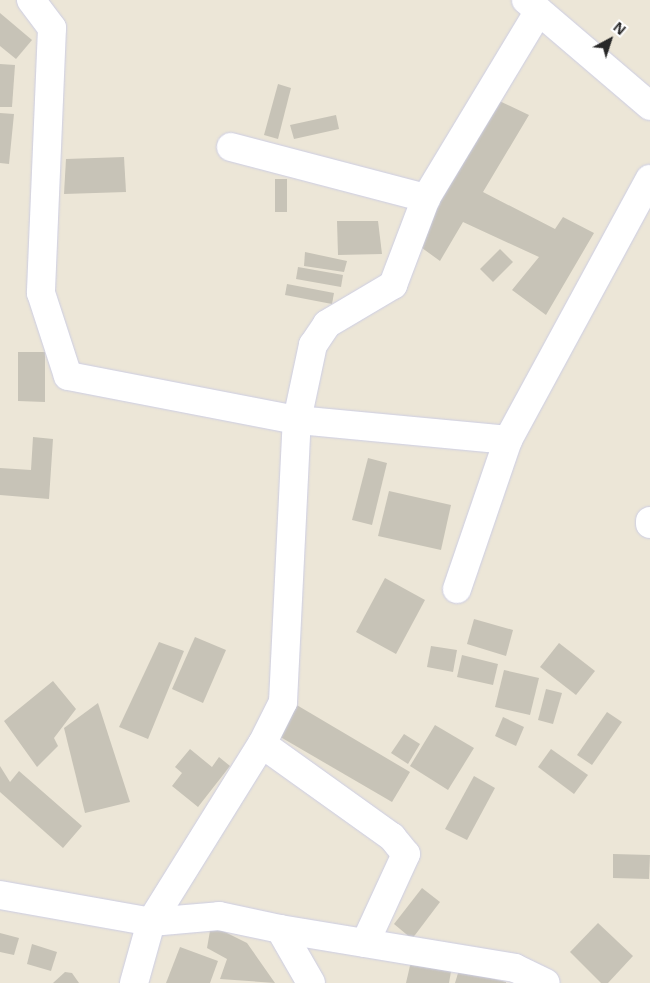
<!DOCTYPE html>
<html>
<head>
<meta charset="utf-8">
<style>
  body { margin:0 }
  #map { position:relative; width:650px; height:983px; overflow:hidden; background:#ece6d7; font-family:"Open Sans",sans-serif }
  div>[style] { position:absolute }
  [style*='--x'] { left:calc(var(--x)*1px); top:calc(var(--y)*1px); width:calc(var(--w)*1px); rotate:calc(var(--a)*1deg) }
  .building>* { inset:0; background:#c7c3b7 }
  .roads { filter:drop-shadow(0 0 1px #cccde3) drop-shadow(0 0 1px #cccde3) }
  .minor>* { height:28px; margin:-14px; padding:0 14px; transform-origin:14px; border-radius:14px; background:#fff }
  span { translate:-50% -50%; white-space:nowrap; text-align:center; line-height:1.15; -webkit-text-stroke:5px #fff; paint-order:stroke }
  .north { position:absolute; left:585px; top:15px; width:50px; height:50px; -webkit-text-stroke:4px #fff; paint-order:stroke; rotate:40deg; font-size:14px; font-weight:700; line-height:20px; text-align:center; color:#282828 }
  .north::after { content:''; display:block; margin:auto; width:18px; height:22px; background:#282828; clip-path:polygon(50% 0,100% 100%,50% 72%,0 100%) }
</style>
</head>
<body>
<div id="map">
  <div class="building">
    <div style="clip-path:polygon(0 13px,32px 40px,16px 59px,0 46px)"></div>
    <div style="clip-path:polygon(0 64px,15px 65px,12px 107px,0 107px)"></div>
    <div style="clip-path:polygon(278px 84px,291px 88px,278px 139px,264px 135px)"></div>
    <div style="clip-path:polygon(493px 98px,529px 115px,483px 192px,555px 229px,563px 217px,594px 233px,546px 315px,512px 290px,539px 257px,463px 222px,440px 261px,411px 240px)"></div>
    <div style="clip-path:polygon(0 113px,14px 114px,9px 164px,0 163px)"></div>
    <div style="clip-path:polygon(336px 115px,339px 129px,294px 139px,290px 125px)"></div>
    <div style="clip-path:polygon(124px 157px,126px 192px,64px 194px,66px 159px)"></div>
    <div style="clip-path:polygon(275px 179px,287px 179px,287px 212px,275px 212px)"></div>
    <div style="clip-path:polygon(337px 221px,378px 221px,382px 254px,338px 255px)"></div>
    <div style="clip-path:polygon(500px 249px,513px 262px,493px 282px,480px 269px)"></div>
    <div style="clip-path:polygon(305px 252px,347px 261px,344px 272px,304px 266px)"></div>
    <div style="clip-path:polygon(298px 267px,343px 275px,341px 287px,296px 279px)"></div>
    <div style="clip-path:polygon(287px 284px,334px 293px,332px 304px,285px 295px)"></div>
    <div style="clip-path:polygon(18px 352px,45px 352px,45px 402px,18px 401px)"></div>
    <div style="clip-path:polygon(33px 437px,53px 439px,49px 499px,0 495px,0 468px,31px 470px)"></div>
    <div style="clip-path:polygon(368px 458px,387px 463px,372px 525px,352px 520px)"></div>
    <div style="clip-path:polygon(389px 491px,451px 505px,441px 550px,378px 536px)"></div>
    <div style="clip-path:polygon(385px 578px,425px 600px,396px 654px,356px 632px)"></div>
    <div style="clip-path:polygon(474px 619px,513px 630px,506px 656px,467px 644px)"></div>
    <div style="clip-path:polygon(195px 637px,226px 650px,203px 703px,172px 689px)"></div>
    <div style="clip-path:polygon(159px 642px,184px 651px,148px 739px,119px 727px)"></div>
    <div style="clip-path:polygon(559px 643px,595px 671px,576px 695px,540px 667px)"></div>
    <div style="clip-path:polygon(431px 646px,457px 650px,453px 672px,427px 667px)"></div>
    <div style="clip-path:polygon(462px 655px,498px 664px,493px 685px,457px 677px)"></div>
    <div style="clip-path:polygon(504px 670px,539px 678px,530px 715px,495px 707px)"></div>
    <div style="clip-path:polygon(53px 681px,76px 709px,54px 738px,58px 746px,37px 767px,4px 721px)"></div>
    <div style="clip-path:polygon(546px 689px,562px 693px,553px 724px,538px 720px)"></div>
    <div style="clip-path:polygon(98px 703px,130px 802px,85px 813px,64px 728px)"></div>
    <div style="clip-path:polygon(295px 704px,410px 772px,392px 802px,277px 735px)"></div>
    <div style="clip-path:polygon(607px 712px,622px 722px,592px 765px,577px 755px)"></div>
    <div style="clip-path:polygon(503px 717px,524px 727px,516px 746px,495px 736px)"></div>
    <div style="clip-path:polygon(435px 725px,474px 748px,448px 790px,410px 766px)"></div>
    <div style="clip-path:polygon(404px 734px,420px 744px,408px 764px,391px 753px)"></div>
    <div style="clip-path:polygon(190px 749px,212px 767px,219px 757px,230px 766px,198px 807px,172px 786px,182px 773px,175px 767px)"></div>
    <div style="clip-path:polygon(551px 749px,588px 775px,574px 794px,538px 767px)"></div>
    <div style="clip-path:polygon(0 766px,10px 782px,19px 771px,82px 826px,63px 848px,0 792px)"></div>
    <div style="clip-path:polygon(474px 776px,495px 788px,467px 840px,445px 829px)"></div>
    <div style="clip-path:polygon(613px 854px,650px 855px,649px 879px,613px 878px)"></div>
    <div style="clip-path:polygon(422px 888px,440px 902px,412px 939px,394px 924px)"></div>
    <div style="clip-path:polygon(598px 923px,633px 956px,608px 983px,601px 983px,570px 952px)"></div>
    <div style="clip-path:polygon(211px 925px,247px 943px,275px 983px,220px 979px,227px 959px,207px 948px)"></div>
    <div style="clip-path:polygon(0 933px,19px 938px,14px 955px,0 952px)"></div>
    <div style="clip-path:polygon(32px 944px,57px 952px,51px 971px,27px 964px)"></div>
    <div style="clip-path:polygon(180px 947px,218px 961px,210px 983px,166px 983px)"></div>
    <div style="clip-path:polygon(412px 957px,452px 966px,449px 983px,406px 983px)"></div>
    <div style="clip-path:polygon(459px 970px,506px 982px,506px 983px,455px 983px)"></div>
    <div style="clip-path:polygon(65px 972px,72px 973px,79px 983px,53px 983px)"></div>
  </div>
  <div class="roads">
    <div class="minor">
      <div style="--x:31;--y:0;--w:35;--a:53"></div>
      <div style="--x:52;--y:28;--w:265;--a:92.4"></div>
      <div style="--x:41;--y:293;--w:87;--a:72"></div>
      <div style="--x:68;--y:376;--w:233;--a:10.9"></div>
      <div style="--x:297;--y:420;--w:212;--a:5.4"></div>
      <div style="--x:526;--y:0;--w:163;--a:40.5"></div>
      <div style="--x:231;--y:147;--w:202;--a:14.7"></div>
      <div style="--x:650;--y:521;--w:3;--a:90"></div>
      <div style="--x:457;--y:589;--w:157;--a:-71.1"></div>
      <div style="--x:508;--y:440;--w:297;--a:-61.5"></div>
      <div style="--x:262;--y:744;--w:160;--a:35.6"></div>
      <div style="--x:392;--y:837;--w:22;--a:51"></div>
      <div style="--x:406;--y:854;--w:98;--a:114.7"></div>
      <div style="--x:0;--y:895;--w:153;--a:10.1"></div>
      <div style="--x:151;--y:922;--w:68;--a:-5"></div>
      <div style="--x:219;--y:916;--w:62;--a:12"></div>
      <div style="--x:280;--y:929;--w:62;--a:60.1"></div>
      <div style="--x:280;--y:929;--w:238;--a:9.4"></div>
      <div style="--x:515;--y:968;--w:34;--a:26"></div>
      <div style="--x:134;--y:983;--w:63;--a:-74.4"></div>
      <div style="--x:151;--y:922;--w:210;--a:-58.1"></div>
      <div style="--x:262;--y:744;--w:47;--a:-63.4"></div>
      <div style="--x:283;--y:702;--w:282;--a:-87.2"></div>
      <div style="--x:297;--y:420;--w:77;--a:-78"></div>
      <div style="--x:313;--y:345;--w:25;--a:-56"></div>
      <div style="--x:327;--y:324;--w:77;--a:-30.6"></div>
      <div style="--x:393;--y:285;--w:93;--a:-69.2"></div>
      <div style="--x:426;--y:198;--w:218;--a:-58.9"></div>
    </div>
  </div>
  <div class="north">N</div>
</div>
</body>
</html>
